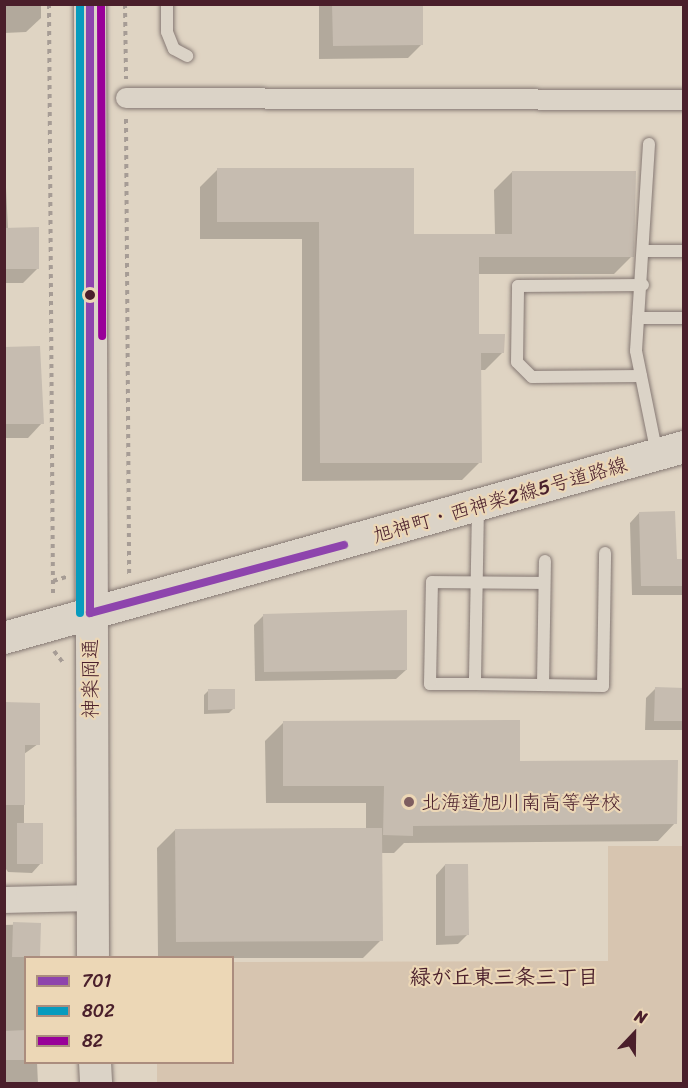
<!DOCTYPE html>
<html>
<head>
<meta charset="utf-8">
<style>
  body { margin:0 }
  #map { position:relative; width:688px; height:1088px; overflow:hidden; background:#dfd4c3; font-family:Sriracha,"Klee One",sans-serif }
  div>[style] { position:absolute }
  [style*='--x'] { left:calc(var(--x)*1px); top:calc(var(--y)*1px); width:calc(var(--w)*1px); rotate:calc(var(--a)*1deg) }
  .green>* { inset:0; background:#d7c5b0 }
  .shadow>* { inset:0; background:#0003 }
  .building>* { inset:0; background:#c6bcb0 }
  .path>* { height:4px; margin-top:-2px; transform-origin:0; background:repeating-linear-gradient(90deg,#a69c95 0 4.5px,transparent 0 9px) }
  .roads { filter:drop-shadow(0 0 2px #857873) drop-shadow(0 0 2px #857873) }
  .service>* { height:12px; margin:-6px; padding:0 6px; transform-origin:6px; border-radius:6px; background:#dbd3c7 }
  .pedestrian>* { height:20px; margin:-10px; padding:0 10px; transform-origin:10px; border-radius:10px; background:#dbd3c7 }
  .minor>* { height:26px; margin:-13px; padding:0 13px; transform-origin:13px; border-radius:13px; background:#dbd3c7 }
  .tertiary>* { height:32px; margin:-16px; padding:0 16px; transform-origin:16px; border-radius:16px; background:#dbd3c7 }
  .bus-1>* { height:8px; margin:-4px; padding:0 4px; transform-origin:4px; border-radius:4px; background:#8e44ad }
  .bus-2>* { height:8px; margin:-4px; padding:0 4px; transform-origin:4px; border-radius:4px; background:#079bbe }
  .bus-3>* { height:8px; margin:-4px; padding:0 4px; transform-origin:4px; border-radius:4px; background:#909 }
  .dots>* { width:16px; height:16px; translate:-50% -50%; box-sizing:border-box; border:3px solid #ecd7b6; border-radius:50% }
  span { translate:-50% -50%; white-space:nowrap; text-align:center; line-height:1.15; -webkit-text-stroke:4.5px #ecd7b6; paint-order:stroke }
  .street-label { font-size:20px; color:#4a1f2b }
  .poi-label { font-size:20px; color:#4a1f2b }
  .left { translate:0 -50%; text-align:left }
  .neighbourhood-label { font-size:21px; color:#4a1f2b; font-weight:700 }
  .frame { position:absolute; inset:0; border:6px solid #4a1f2b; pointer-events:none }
  .legend { position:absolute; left:24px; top:956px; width:210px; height:108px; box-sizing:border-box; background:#ecd7b6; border:2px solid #ab8d7e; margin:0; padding:8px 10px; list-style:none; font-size:18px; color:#4a1f2b }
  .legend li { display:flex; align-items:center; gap:12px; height:30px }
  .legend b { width:30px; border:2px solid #ab8d7e }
  .north { position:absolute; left:604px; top:1004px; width:60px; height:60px; -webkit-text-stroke:4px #ecd7b6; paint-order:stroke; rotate:22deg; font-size:16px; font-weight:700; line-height:24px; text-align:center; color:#4a1f2b }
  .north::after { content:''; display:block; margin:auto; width:21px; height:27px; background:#4a1f2b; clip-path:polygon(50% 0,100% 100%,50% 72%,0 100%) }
</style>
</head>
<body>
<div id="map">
  <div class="green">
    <div style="clip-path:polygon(608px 846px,683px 846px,683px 1083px,157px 1083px,157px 1063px,232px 1062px,233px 962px,608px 961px)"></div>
  </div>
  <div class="shadow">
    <div style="clip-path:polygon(4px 4px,41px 4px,41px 18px,26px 32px,4px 33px)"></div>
    <div style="clip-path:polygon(319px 4px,421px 4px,422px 44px,408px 58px,319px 59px)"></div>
    <div style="clip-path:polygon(4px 146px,8px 229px,38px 268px,23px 283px,4px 283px)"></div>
    <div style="clip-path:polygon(218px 169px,413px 235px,495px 235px,494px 190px,512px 172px,632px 256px,614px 274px,477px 274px,477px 336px,503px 352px,485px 370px,480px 370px,480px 462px,462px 480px,302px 481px,302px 239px,200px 239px,200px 187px)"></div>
    <div style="clip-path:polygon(4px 348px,42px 423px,28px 438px,4px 438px)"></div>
    <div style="clip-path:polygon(639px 513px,676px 561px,684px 561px,684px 595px,632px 595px,630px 523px)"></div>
    <div style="clip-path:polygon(264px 615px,406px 670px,396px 679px,255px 681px,254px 625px)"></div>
    <div style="clip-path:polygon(655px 689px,684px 689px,684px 730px,645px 730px,646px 698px)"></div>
    <div style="clip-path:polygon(208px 691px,233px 709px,229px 713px,204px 714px,204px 695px)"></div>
    <div style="clip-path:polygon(4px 703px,38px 744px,24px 754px,24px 824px,41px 863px,32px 873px,8px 872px,4px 866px)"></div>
    <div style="clip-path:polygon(283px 723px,519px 762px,675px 823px,658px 841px,404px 843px,394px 853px,380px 853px,381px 940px,363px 958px,158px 958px,157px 848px,175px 830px,366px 829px,366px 803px,266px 803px,265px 741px)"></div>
    <div style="clip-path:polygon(445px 865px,467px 935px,458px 944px,436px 945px,436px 875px)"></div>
    <div style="clip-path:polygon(39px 924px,38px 958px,26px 958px,26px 1062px,37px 1062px,38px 1084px,4px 1084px,4px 925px)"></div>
  </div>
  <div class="building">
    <div style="clip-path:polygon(332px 4px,423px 4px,423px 45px,333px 46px)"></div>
    <div style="clip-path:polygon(217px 168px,414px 168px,414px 234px,512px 234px,512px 171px,636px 171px,634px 257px,479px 257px,479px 334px,505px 334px,504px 353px,481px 353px,482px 463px,320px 463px,319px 222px,217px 222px)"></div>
    <div style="clip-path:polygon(39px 227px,39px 269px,4px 269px,4px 228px)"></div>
    <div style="clip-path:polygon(40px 346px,44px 424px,4px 424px,4px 347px)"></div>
    <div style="clip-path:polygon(675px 511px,677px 559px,683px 559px,683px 586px,641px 586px,639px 512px)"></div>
    <div style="clip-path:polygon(407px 610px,407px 670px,264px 672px,263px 614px)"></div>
    <div style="clip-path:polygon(655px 687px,684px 688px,684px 721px,654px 721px)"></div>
    <div style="clip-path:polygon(208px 689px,235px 689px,235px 709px,208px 710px)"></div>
    <div style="clip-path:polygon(4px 702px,40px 703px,40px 745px,25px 745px,25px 805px,4px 805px)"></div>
    <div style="clip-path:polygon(520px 720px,520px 761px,678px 760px,677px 824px,413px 826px,413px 836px,383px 835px,384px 786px,283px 786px,283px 721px)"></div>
    <div style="clip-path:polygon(17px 823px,43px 823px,43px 864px,17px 864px)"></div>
    <div style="clip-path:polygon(339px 828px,382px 828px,383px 941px,176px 942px,175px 829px)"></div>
    <div style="clip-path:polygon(445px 864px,468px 864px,469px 935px,445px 936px)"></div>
    <div style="clip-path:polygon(13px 922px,41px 923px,40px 957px,12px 957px)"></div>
    <div style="clip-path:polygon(26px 1030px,26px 1060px,4px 1060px,4px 1031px)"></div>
  </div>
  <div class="path">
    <div style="--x:49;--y:4;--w:593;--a:89.61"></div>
    <div style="--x:125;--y:4;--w:75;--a:89.2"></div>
    <div style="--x:126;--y:119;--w:458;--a:89.6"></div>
    <div style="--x:53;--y:581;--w:14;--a:-17"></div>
    <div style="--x:54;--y:651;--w:16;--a:52"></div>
  </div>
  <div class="roads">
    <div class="service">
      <div style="--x:167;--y:4;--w:28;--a:90"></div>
      <div style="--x:167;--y:32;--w:18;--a:68"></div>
      <div style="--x:174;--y:49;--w:15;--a:28"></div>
      <div style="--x:649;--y:144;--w:207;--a:93.6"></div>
      <div style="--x:636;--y:351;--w:105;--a:78.5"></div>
      <div style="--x:645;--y:251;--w:39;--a:0"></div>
      <div style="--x:638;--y:318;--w:46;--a:0"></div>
      <div style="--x:641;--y:376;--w:109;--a:179.5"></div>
      <div style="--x:532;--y:377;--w:21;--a:-135"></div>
      <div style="--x:517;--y:362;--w:76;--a:-89.2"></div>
      <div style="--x:518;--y:286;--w:125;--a:-0.5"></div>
      <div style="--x:478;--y:507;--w:177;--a:91"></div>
      <div style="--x:475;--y:684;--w:128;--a:0.9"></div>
      <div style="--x:603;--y:686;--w:133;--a:-89.1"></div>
      <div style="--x:475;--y:684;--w:45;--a:180"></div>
      <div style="--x:430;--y:684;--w:102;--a:-88.9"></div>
      <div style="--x:432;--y:582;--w:112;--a:0.5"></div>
      <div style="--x:543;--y:685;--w:124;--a:-89.1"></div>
    </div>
    <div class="pedestrian">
      <div style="--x:126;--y:98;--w:558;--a:0.21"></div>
    </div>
    <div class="minor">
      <div style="--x:4;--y:900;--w:88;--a:-1.3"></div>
    </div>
    <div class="tertiary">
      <div style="--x:90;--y:4;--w:954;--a:89.82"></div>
      <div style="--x:4;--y:638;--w:706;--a:-15.69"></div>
      <div style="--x:95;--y:1062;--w:22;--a:87"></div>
    </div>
  </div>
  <div class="bus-1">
    <div style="--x:90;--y:4;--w:609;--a:90"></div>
    <div style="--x:90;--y:613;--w:263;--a:-15"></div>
  </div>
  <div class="bus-2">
    <div style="--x:80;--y:613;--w:609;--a:-90"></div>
  </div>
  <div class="bus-3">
    <div style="--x:101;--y:4;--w:332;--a:89.8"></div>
  </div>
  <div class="dots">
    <div style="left:90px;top:295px;background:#4a1f2b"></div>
    <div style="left:409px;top:802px;background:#7e5e60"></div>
  </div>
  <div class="street-label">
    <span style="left:500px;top:500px;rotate:-16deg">旭神町・西神楽2線5号道路線</span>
    <span style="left:90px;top:679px;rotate:-90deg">神楽岡通</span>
  </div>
  <div class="poi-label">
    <span class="left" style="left:421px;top:802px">北海道旭川南高等学校</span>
  </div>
  <div class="neighbourhood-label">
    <span style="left:504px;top:977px">緑が丘東三条三丁目</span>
  </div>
  <div class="frame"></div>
  <ul class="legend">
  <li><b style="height:8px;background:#8e44ad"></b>701</li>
  <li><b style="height:8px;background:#079bbe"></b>802</li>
  <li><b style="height:8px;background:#909"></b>82</li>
  </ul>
  <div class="north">N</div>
</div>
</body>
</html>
